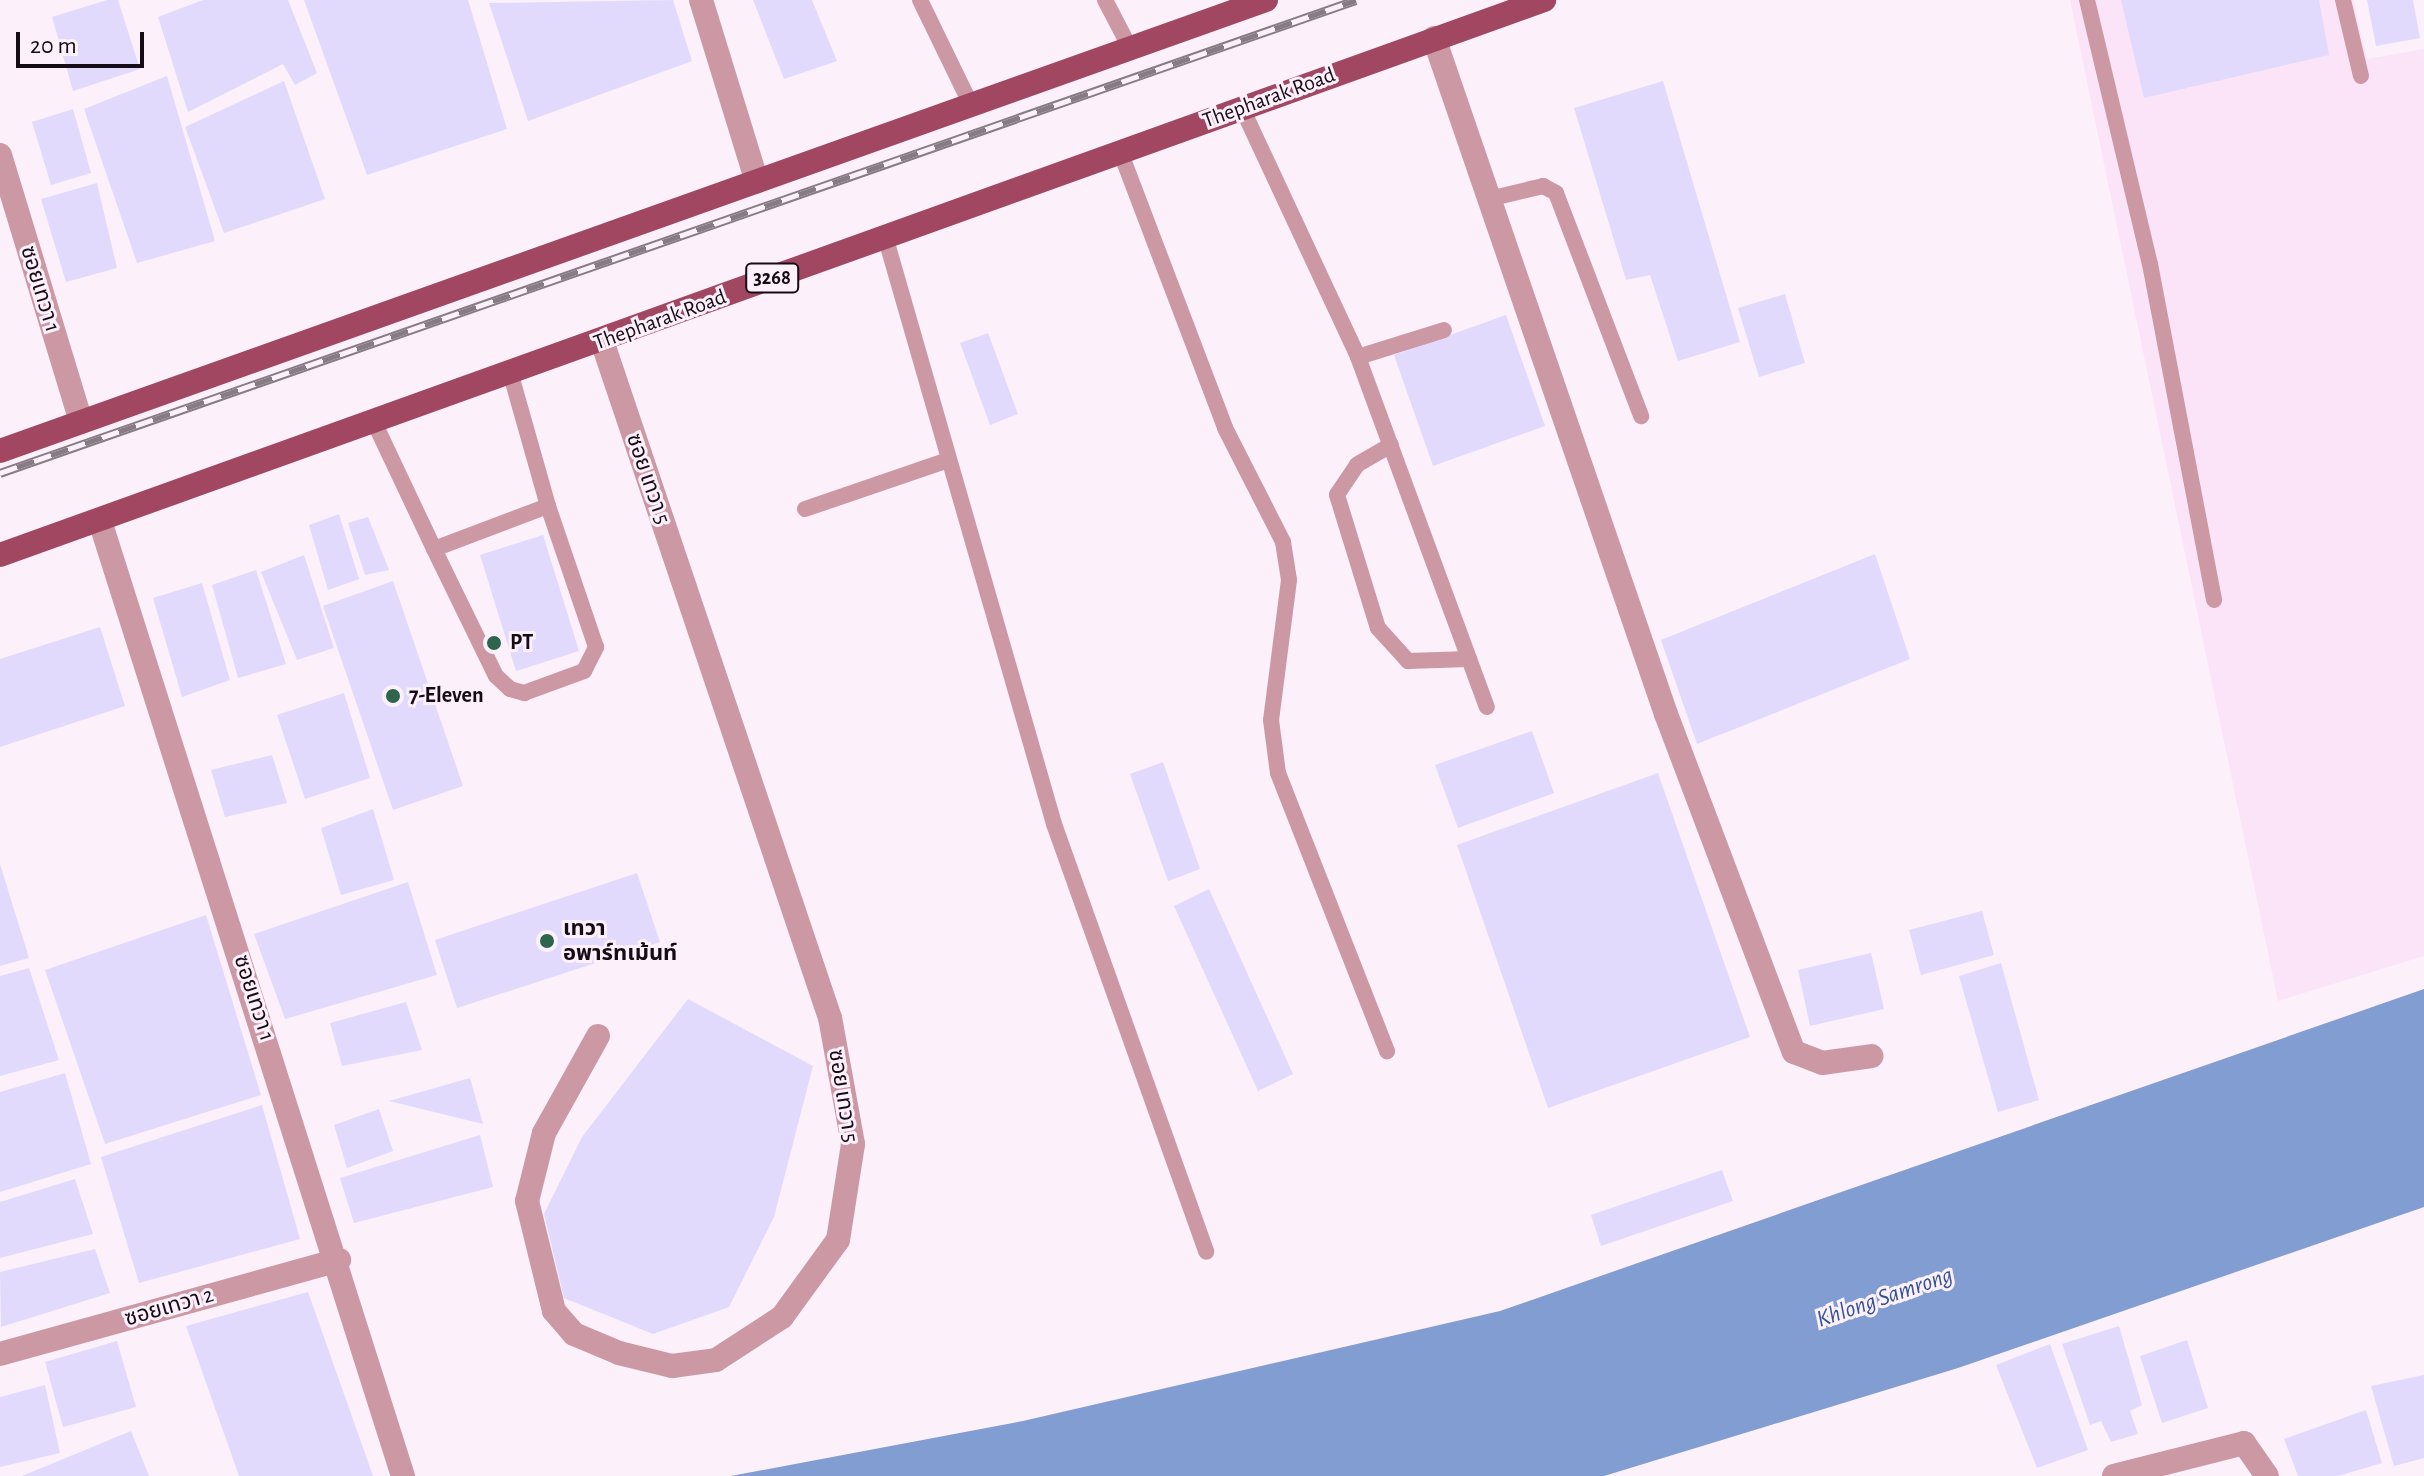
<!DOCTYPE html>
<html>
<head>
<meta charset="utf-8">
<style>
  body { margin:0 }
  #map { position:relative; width:2424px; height:1476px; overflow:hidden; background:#fcf0fb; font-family:"Alegreya Sans","Noto Sans Thai",sans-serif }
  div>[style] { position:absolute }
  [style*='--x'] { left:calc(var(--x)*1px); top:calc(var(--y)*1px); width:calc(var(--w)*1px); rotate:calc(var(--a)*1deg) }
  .built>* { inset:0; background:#fbe4f8 }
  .water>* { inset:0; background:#819dd2 }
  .building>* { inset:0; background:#e2dafd }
  .lane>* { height:16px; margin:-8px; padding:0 8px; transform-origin:8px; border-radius:8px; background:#cc98a4 }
  .street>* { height:24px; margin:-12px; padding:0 12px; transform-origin:12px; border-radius:12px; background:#cc98a4 }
  .primary>* { height:24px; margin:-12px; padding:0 12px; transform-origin:12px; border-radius:12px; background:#a14762 }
  .rail>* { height:9px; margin-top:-4.5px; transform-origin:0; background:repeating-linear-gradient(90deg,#fcf0fb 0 18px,#877c86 0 36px); box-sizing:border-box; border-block:2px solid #877c86 }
  .dots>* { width:22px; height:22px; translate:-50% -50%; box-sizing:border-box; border:4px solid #fcf0fb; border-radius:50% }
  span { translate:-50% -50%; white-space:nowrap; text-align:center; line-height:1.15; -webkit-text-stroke:6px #fcf0fb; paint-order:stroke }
  .shield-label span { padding:2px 6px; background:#fcf0fb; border:2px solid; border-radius:6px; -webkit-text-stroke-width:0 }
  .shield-label { font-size:20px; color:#160c15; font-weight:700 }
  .street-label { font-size:22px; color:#160c15 }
  .poi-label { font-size:22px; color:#160c15; font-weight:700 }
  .left { translate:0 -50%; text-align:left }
  .water-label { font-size:24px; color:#335395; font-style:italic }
  .scale { position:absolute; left:16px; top:32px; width:128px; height:36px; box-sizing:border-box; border:4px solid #160c15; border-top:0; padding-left:10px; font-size:24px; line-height:28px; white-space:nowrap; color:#160c15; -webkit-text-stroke:6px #fcf0fb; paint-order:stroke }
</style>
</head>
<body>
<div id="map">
  <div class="built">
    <div style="clip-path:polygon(2070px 0,2353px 0,2367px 59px,2424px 49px,2424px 956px,2278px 1001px)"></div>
  </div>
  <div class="water">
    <div style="clip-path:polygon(2424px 989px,2424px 1207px,1958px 1368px,1604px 1476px,731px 1476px,1023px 1421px,1500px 1311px)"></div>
  </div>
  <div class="building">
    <div style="clip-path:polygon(107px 0,118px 0,140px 69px,73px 91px,52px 17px)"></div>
    <div style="clip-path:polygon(203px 0,288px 0,317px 73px,295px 85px,283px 64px,188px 112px,158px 17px)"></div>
    <div style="clip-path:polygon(304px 0,468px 0,507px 129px,367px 175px)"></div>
    <div style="clip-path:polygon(673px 0,692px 61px,528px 121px,489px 3px)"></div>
    <div style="clip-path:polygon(753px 0,812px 0,837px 61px,784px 79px)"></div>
    <div style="clip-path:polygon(2121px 0,2319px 0,2329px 55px,2144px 98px)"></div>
    <div style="clip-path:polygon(2367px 0,2413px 0,2420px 38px,2376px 46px)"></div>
    <div style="clip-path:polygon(167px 76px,215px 241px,137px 263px,84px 109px)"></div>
    <div style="clip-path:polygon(284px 81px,325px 199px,224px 233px,185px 127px)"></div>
    <div style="clip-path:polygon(1663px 81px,1740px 342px,1678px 361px,1650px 275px,1626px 280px,1574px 108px)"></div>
    <div style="clip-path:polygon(73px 109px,91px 173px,51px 185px,32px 122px)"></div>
    <div style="clip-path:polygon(97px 183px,117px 268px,66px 282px,41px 199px)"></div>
    <div style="clip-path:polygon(1785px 294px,1805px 363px,1759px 377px,1738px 308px)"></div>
    <div style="clip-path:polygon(1506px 315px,1545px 426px,1433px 466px,1394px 355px)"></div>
    <div style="clip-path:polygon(988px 333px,1018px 414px,990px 425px,960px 343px)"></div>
    <div style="clip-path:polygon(339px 514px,359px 579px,328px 590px,309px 525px)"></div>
    <div style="clip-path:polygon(368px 517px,389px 570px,365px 575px,348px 523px)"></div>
    <div style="clip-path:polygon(543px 535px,579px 651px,516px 671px,480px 555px)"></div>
    <div style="clip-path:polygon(1875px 554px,1910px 659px,1697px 744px,1661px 640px)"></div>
    <div style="clip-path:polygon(304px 555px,334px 648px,297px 660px,261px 572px)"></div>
    <div style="clip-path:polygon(256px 570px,286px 664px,238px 678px,212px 585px)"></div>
    <div style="clip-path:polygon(393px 581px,463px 786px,393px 810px,323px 606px)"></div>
    <div style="clip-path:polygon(202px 583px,230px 680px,182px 697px,153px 598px)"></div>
    <div style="clip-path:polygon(100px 627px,125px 706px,0 747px,0 659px)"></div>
    <div style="clip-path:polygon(344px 693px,370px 778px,305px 799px,277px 715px)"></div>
    <div style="clip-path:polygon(1532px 731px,1554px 793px,1458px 828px,1435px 765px)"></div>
    <div style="clip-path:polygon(272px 755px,287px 803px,225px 817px,211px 770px)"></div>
    <div style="clip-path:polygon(1163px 762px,1200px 869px,1168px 881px,1130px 774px)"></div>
    <div style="clip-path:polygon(1658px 773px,1750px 1037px,1548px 1108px,1457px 845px)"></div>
    <div style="clip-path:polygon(373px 809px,394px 880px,341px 895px,321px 828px)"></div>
    <div style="clip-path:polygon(0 864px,29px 958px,0 966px)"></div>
    <div style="clip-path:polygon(637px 873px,660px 942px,457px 1008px,435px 940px)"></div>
    <div style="clip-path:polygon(408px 882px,437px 975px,285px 1019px,254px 934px)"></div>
    <div style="clip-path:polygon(1209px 889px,1293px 1074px,1258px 1091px,1174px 906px)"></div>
    <div style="clip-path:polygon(1982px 911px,1994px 955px,1921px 975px,1909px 930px)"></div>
    <div style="clip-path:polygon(206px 915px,261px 1095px,105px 1144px,45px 970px)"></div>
    <div style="clip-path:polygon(1871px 953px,1884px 1009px,1810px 1026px,1798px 970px)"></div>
    <div style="clip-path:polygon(2001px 963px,2039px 1100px,1998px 1112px,1959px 976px)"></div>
    <div style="clip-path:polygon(29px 968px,59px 1060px,0 1076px,0 976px)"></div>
    <div style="clip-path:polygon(688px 999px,813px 1066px,774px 1217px,729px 1307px,653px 1334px,564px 1298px,544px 1214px,582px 1137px)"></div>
    <div style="clip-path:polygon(406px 1002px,422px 1050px,342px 1066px,330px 1023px)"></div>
    <div style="clip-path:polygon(65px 1073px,91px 1164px,0 1192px,0 1092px)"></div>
    <div style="clip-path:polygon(470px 1078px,483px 1124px,389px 1101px)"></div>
    <div style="clip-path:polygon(262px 1105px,300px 1239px,139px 1283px,101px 1157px)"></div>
    <div style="clip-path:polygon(379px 1109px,393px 1151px,347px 1168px,334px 1125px)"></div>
    <div style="clip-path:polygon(480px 1135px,493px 1187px,354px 1223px,340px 1178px)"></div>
    <div style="clip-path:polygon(1722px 1170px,1733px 1201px,1601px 1246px,1591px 1215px)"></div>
    <div style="clip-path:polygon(75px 1179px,93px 1234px,0 1258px,0 1202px)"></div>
    <div style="clip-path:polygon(95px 1249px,110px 1293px,1px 1327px,0 1272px)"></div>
    <div style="clip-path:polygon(308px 1292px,373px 1476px,239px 1476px,186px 1326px)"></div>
    <div style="clip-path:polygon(2119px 1326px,2142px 1405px,2130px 1411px,2138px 1434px,2111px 1442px,2101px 1421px,2090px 1425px,2062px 1344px)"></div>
    <div style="clip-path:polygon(2187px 1340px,2208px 1408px,2162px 1423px,2140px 1356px)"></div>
    <div style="clip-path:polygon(117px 1341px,136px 1407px,63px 1427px,45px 1362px)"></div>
    <div style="clip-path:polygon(2050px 1344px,2088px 1450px,2037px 1468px,1996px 1365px)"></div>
    <div style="clip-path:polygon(2424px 1375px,2424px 1458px,2394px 1466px,2371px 1386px)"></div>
    <div style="clip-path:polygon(45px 1385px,60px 1453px,0 1467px,0 1397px)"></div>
    <div style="clip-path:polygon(2366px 1410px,2382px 1463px,2338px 1476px,2298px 1476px,2284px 1439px)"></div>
    <div style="clip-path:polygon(131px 1431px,149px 1476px,22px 1476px)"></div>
  </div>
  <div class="lane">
    <div style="--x:920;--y:0;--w:119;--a:64.1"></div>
    <div style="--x:1105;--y:0;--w:54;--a:62.5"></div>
    <div style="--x:2087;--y:0;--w:271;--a:76.6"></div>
    <div style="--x:2150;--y:264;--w:342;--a:79.2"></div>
    <div style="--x:2343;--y:0;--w:78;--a:76.7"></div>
    <div style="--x:1242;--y:108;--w:275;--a:65"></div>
    <div style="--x:1358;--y:357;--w:373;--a:69.8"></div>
    <div style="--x:1120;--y:151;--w:296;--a:69.2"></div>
    <div style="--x:1225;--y:428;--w:128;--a:63"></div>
    <div style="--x:1283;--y:542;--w:38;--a:81"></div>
    <div style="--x:1289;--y:580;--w:141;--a:97.3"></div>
    <div style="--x:1271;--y:720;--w:53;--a:82.5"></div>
    <div style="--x:1278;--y:773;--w:299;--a:68.6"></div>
    <div style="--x:1489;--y:199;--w:56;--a:-13.5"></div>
    <div style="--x:1543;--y:186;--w:15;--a:28"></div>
    <div style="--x:1556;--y:193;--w:239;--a:69.1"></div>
    <div style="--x:885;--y:236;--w:612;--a:73.96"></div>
    <div style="--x:1054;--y:824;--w:454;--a:70.4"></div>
    <div style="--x:1358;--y:357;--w:90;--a:-17.4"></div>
    <div style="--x:375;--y:424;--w:138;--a:64.7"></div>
    <div style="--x:434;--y:549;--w:122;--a:-20.7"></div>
    <div style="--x:548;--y:506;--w:136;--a:-105.8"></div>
    <div style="--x:1391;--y:445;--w:39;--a:150"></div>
    <div style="--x:1357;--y:465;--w:36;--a:124"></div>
    <div style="--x:1337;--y:495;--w:139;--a:72.9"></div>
    <div style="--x:1378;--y:628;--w:45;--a:47.7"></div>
    <div style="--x:1408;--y:661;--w:61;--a:-1.9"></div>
    <div style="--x:805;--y:509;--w:151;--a:-18.9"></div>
    <div style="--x:434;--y:549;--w:141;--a:64"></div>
    <div style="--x:496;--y:676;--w:19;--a:43"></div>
    <div style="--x:510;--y:689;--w:15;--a:16"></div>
    <div style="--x:524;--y:693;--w:64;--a:-20.1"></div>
    <div style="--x:584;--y:671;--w:27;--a:-63"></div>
    <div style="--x:596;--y:647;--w:149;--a:-108.8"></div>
  </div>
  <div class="street">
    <div style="--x:701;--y:0;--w:190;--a:72.9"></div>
    <div style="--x:1434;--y:38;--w:715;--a:71.06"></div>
    <div style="--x:1666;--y:714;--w:361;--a:69.3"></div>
    <div style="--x:1794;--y:1052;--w:30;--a:21"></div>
    <div style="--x:1822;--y:1063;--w:50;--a:-8"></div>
    <div style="--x:0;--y:155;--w:279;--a:73.1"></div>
    <div style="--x:100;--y:521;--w:1002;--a:72.4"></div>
    <div style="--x:598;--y:1036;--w:111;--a:119.1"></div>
    <div style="--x:544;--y:1133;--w:70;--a:104"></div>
    <div style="--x:527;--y:1201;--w:113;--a:76.2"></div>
    <div style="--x:554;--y:1311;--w:30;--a:49"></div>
    <div style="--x:574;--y:1334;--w:49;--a:22.9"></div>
    <div style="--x:619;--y:1353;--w:55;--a:13.8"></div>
    <div style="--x:672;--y:1366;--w:44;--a:-7.8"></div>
    <div style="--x:716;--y:1360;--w:79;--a:-33.1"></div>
    <div style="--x:782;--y:1317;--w:95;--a:-54"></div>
    <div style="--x:838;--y:1240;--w:97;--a:-81.1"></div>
    <div style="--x:853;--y:1144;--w:128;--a:-100.3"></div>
    <div style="--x:830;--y:1018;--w:714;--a:-108.61"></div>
    <div style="--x:0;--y:1354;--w:352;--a:-15.5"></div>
    <div style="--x:2114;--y:1476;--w:134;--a:-14.2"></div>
    <div style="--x:2244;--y:1443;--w:40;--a:55.1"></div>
  </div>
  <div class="primary">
    <div style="--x:0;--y:451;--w:1344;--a:-19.61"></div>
    <div style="--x:0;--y:555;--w:1641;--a:-19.77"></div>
  </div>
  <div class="rail">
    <div style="--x:0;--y:473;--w:1436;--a:-19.23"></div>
  </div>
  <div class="dots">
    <div style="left:494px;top:643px;background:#2d654d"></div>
    <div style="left:393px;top:696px;background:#2d654d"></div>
    <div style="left:547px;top:941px;background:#2d654d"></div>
  </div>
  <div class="shield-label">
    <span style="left:772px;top:278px">3268</span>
  </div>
  <div class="street-label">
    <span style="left:1269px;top:98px;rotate:-20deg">Thepharak Road</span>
    <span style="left:40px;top:289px;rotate:73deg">ซอยเทวา 1</span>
    <span style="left:660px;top:320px;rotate:-20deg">Thepharak Road</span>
    <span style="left:648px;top:479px;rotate:71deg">ซอย เทวา 5</span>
    <span style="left:254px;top:998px;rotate:72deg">ซอยเทวา 1</span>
    <span style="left:843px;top:1096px;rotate:81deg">ซอย เทวา 5</span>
    <span style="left:169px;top:1307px;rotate:-16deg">ซอยเทวา 2</span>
  </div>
  <div class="poi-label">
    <span class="left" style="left:510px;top:643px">PT</span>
    <span class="left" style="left:409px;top:696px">7-Eleven</span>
    <span class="left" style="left:563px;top:941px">เทวา<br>อพาร์ทเม้นท์</span>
  </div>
  <div class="water-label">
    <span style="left:1885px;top:1298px;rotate:-19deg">Khlong Samrong</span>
  </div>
  <div class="scale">20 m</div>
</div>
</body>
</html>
